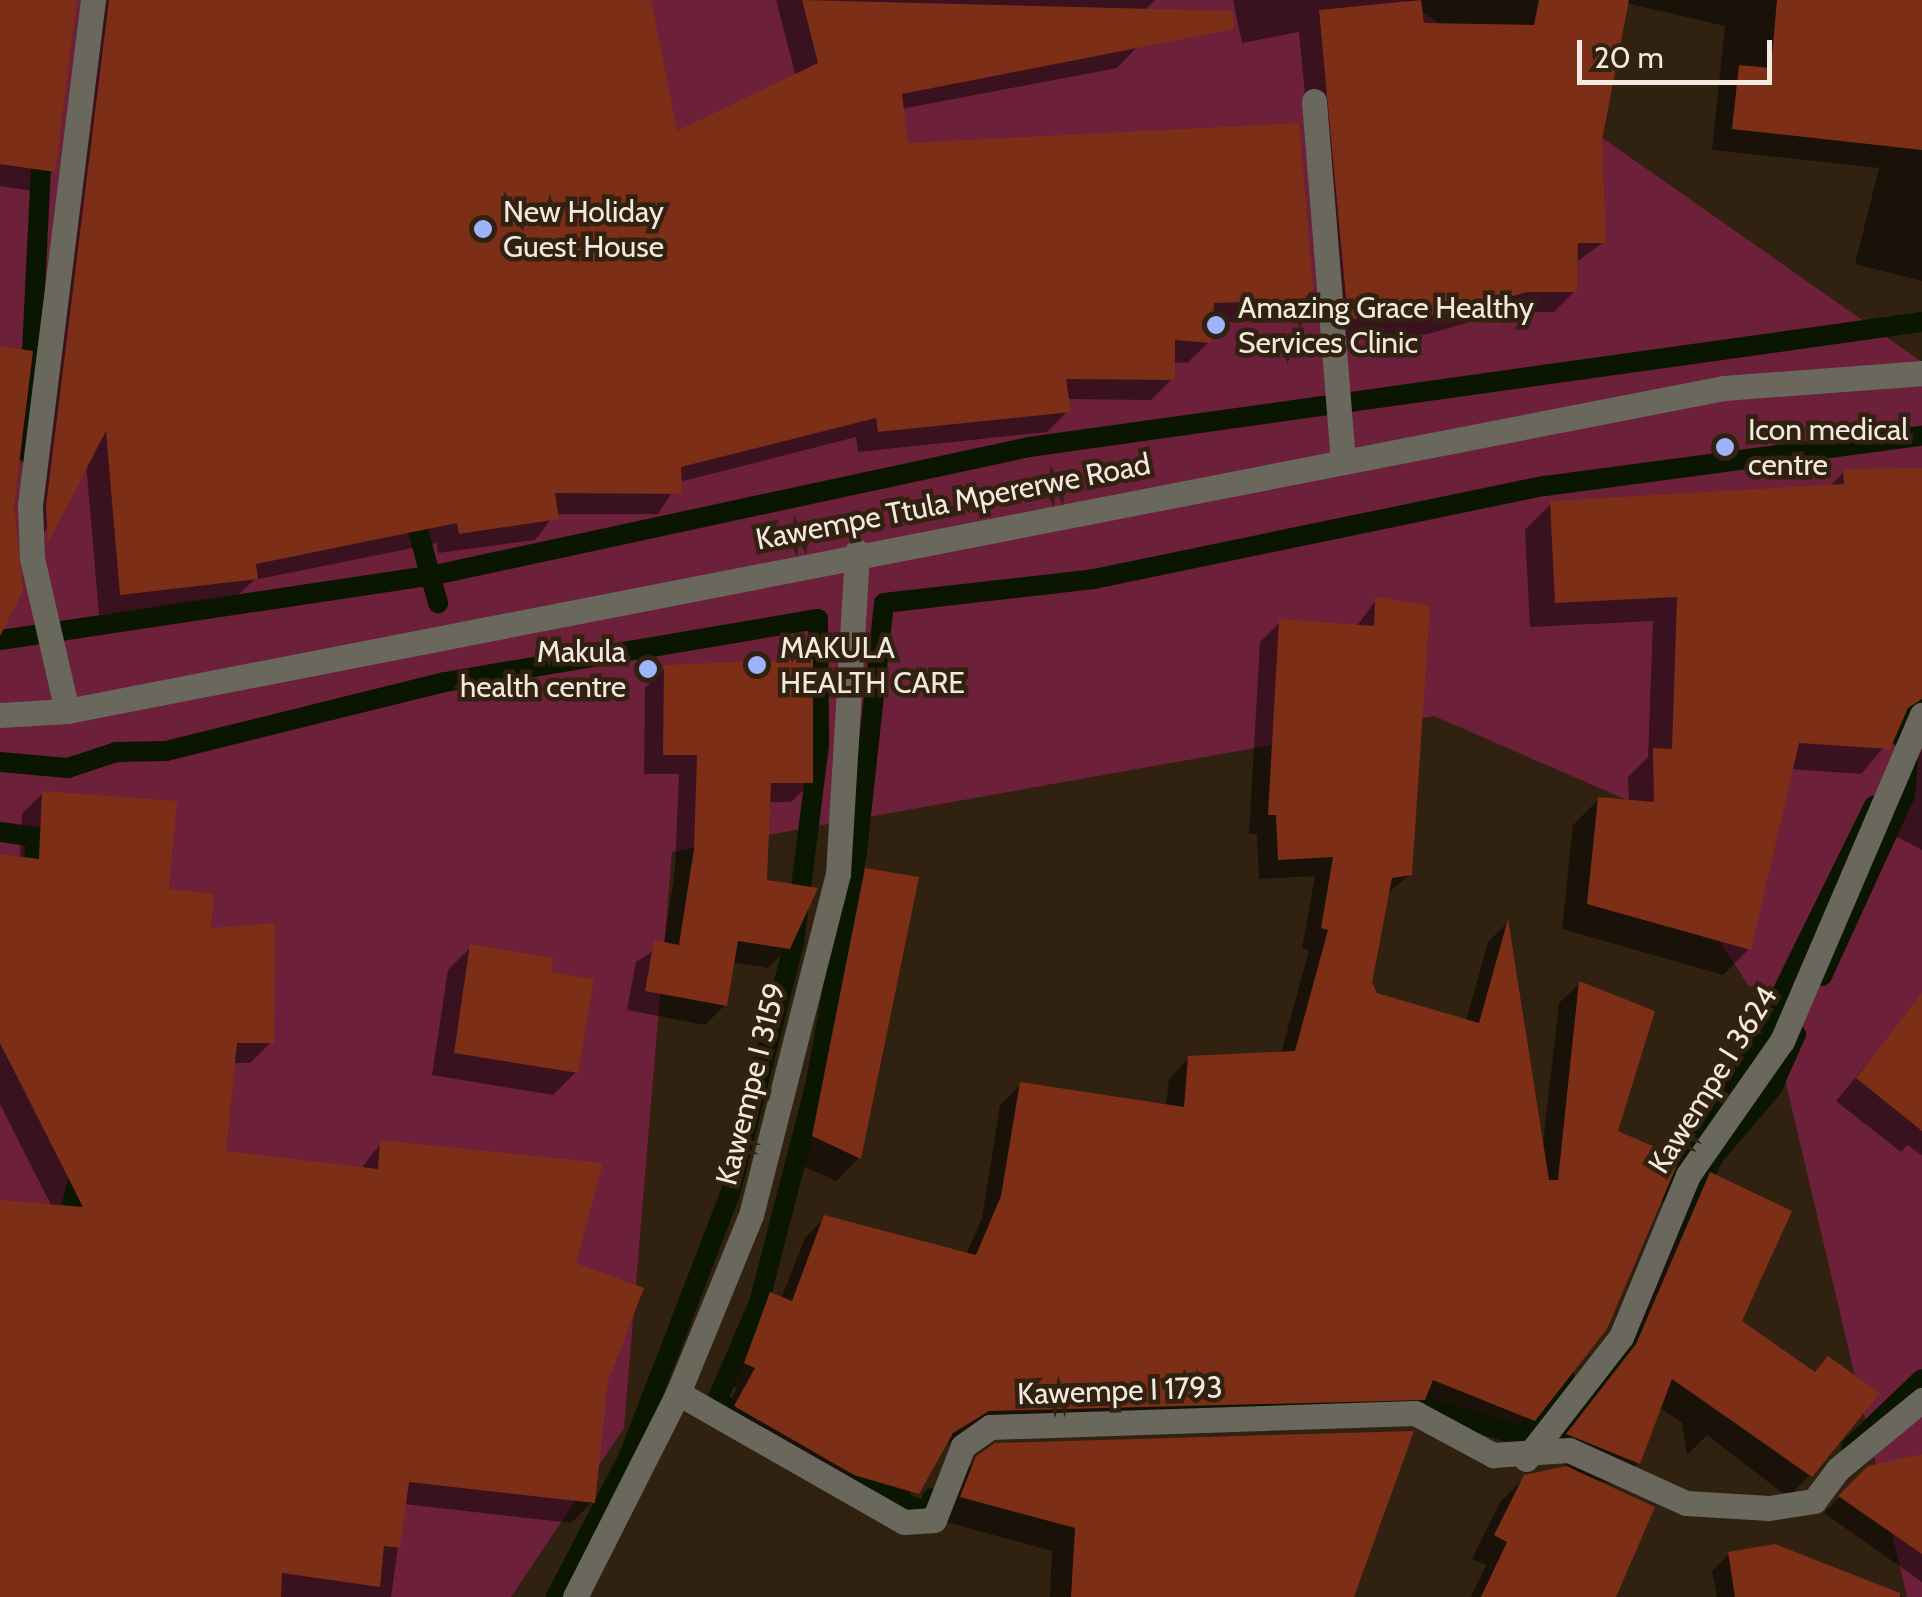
<!DOCTYPE html>
<html>
<head>
<meta charset="utf-8">
<style>
  body { margin:0 }
  #map { position:relative; width:1922px; height:1597px; overflow:hidden; background:#312110; font-family:Cabin,sans-serif }
  div>[style] { position:absolute }
  [style*='--x'] { left:calc(var(--x)*1px); top:calc(var(--y)*1px); width:calc(var(--w)*1px); rotate:calc(var(--a)*1deg) }
  .green>* { inset:0; background:#6d2039 }
  .shadow>* { inset:0; background:#0007 }
  .stream>* { height:20px; margin:-10px; padding:0 10px; transform-origin:10px; border-radius:10px; background:#0b1601 }
  .building>* { inset:0; background:#7d2e17 }
  .minor>* { height:25px; margin:-12.5px; padding:0 12.5px; transform-origin:12.5px; border-radius:12.5px; background:#6a685d }
  .tertiary>* { height:25px; margin:-12.5px; padding:0 12.5px; transform-origin:12.5px; border-radius:12.5px; background:#6a685d }
  .dots>* { width:28px; height:28px; translate:-50% -50%; box-sizing:border-box; border:5px solid #312110; border-radius:50% }
  span { translate:-50% -50%; white-space:nowrap; text-align:center; line-height:1.15; -webkit-text-stroke:9px #312110; paint-order:stroke }
  .poi-label { font-size:30px; color:#f4e9de }
  .left { translate:0 -50%; text-align:left }
  .right { translate:-100% -50%; text-align:right }
  .street-label { font-size:30px; color:#f4e9de }
  .scale { position:absolute; left:1577px; top:40px; width:195px; height:45px; box-sizing:border-box; border:5px solid #f4e9de; border-top:0; padding-left:12px; font-size:30px; line-height:35px; white-space:nowrap; color:#f4e9de; -webkit-text-stroke:8px #312110; paint-order:stroke }
</style>
</head>
<body>
<div id="map">
  <div class="green">
    <div style="clip-path:polygon(0 0,1406px 0,1922px 362px,1922px 1597px,1907px 1597px,1771px 1020px,1627px 800px,1434px 716px,672px 852px,624px 1428px,511px 1597px,0 1597px)"></div>
  </div>
  <div class="shadow">
    <div style="clip-path:polygon(0 0,74px 0,53px 171px,33px 191px,0 186px)"></div>
    <div style="clip-path:polygon(95px 0,640px 0,675px 134px,796px 77px,776px 0,1155px 0,1140px 15px,1138px 46px,1117px 68px,901px 109px,906px 145px,1311px 299px,1290px 320px,1210px 322px,1209px 342px,1187px 363px,1173px 362px,1172px 379px,1151px 400px,1066px 399px,1068px 411px,1047px 432px,858px 452px,856px 437px,679px 482px,658px 514px,555px 514px,535px 540px,438px 553px,437px 543px,254px 580px,234px 599px,99px 615px,86px 463px,28px 559px)"></div>
    <div style="clip-path:polygon(1233px 0,1922px 0,1922px 281px,1855px 264px,1879px 168px,1712px 150px,1725px 26px,1626px 3px,1599px 140px,1604px 242px,1575px 263px,1575px 291px,1554px 312px,1504px 312px,1428px 334px,1328px 339px,1299px 32px,1242px 43px)"></div>
    <div style="clip-path:polygon(1922px 471px,1922px 850px,1886px 831px,1914px 777px,1900px 777px,1914px 739px,1900px 728px,1861px 774px,1790px 769px,1749px 949px,1723px 975px,1562px 929px,1573px 825px,1599px 799px,1629px 802px,1628px 777px,1648px 757px,1653px 621px,1530px 627px,1525px 530px,1551px 504px,1829px 487px,1844px 472px)"></div>
    <div style="clip-path:polygon(1376px 600px,1410px 874px,1386px 895px,1369px 983px,1376px 995px,1466px 1021px,1488px 942px,1506px 924px,1542px 1152px,1559px 1003px,1579px 984px,1533px 1419px,1513px 1439px,1419px 1402px,967px 1430px,941px 1448px,897px 1513px,716px 1427px,737px 1388px,725px 1384px,750px 1315px,770px 1295px,781px 1299px,805px 1238px,825px 1217px,966px 1255px,982px 1218px,1000px 1105px,1021px 1085px,1166px 1107px,1169px 1079px,1189px 1058px,1281px 1054px,1309px 950px,1302px 948px,1315px 876px,1259px 879px,1257px 834px,1249px 834px,1260px 642px,1280px 622px,1356px 627px)"></div>
    <div style="clip-path:polygon(665px 668px,811px 782px,791px 802px,768px 802px,764px 882px,788px 948px,768px 968px,732px 962px,725px 1005px,705px 1025px,627px 1010px,636px 962px,664px 944px,675px 870px,679px 774px,644px 774px,645px 688px)"></div>
    <div style="clip-path:polygon(43px 793px,209px 931px,271px 1042px,250px 1063px,232px 1063px,223px 1153px,360px 1170px,381px 1143px,573px 1265px,605px 1381px,592px 1502px,571px 1523px,404px 1504px,391px 1597px,0 1597px,0 1202px,52px 1207px,0 1104px,0 858px,20px 860px,22px 814px)"></div>
    <div style="clip-path:polygon(866px 870px,859px 1158px,836px 1181px,790px 1160px,843px 894px)"></div>
    <div style="clip-path:polygon(471px 947px,548px 974px,576px 1072px,553px 1095px,432px 1075px,448px 970px)"></div>
    <div style="clip-path:polygon(1910px 1012px,1922px 1020px,1922px 1155px,1907px 1145px,1901px 1152px,1836px 1101px)"></div>
    <div style="clip-path:polygon(1710px 1175px,1739px 1322px,1810px 1475px,1788px 1497px,1707px 1435px,1687px 1455px,1682px 1423px,1659px 1407px,1638px 1463px,1616px 1485px,1578px 1475px,1609px 1597px,1471px 1597px,1486px 1565px,1472px 1559px,1501px 1501px,1525px 1477px,1573px 1468px,1546px 1457px,1614px 1369px,1688px 1197px)"></div>
    <div style="clip-path:polygon(1922px 1456px,1922px 1582px,1824px 1513px,1869px 1468px)"></div>
    <div style="clip-path:polygon(978px 1458px,1351px 1597px,1050px 1597px,1052px 1551px,939px 1520px,954px 1483px)"></div>
    <div style="clip-path:polygon(1775px 1547px,1903px 1597px,1717px 1597px,1712px 1571px,1729px 1554px)"></div>
  </div>
  <div class="stream">
    <div style="--x:27;--y:453;--w:310;--a:-87.2"></div>
    <div style="--x:411;--y:505;--w:102;--a:74.6"></div>
    <div style="--x:0;--y:640;--w:435;--a:-8.5"></div>
    <div style="--x:430;--y:576;--w:613;--a:-12.15"></div>
    <div style="--x:1029;--y:447;--w:902;--a:-7.97"></div>
    <div style="--x:1901;--y:737;--w:52;--a:-66.4"></div>
    <div style="--x:0;--y:762;--w:68;--a:5"></div>
    <div style="--x:68;--y:768;--w:51;--a:-18.4"></div>
    <div style="--x:116;--y:752;--w:50;--a:-1.1"></div>
    <div style="--x:166;--y:751;--w:287;--a:-13.9"></div>
    <div style="--x:445;--y:682;--w:378;--a:-9.6"></div>
    <div style="--x:818;--y:619;--w:126;--a:89.5"></div>
    <div style="--x:819;--y:745;--w:200;--a:97.2"></div>
    <div style="--x:794;--y:943;--w:259;--a:104.3"></div>
    <div style="--x:730;--y:1194;--w:281;--a:111.1"></div>
    <div style="--x:629;--y:1456;--w:159;--a:117.4"></div>
    <div style="--x:0;--y:832;--w:36;--a:8"></div>
    <div style="--x:36;--y:837;--w:46;--a:95"></div>
    <div style="--x:1822;--y:976;--w:199;--a:-65.4"></div>
    <div style="--x:1905;--y:795;--w:36;--a:-85"></div>
    <div style="--x:1664;--y:1192;--w:133;--a:-56.1"></div>
    <div style="--x:1738;--y:1082;--w:308;--a:-63.8"></div>
    <div style="--x:1678;--y:1230;--w:82;--a:-64.1"></div>
    <div style="--x:1714;--y:1156;--w:89;--a:-49.5"></div>
    <div style="--x:1772;--y:1088;--w:59;--a:-66"></div>
    <div style="--x:65;--y:1232;--w:70;--a:-76"></div>
    <div style="--x:1409;--y:1403;--w:122;--a:16.2"></div>
    <div style="--x:1526;--y:1437;--w:73;--a:-58.5"></div>
    <div style="--x:742;--y:1418;--w:31;--a:-144"></div>
    <div style="--x:717;--y:1400;--w:106;--a:-66.6"></div>
    <div style="--x:759;--y:1303;--w:232;--a:-75.5"></div>
    <div style="--x:817;--y:1078;--w:230;--a:-80"></div>
    <div style="--x:857;--y:852;--w:250;--a:-83.8"></div>
    <div style="--x:884;--y:603;--w:211;--a:-6.5"></div>
    <div style="--x:1094;--y:579;--w:460;--a:-11.7"></div>
    <div style="--x:1545;--y:486;--w:380;--a:-7.6"></div>
    <div style="--x:1125;--y:1418;--w:44;--a:-21.3"></div>
    <div style="--x:1166;--y:1402;--w:137;--a:2.1"></div>
    <div style="--x:1303;--y:1407;--w:34;--a:-27"></div>
    <div style="--x:1851;--y:1447;--w:98;--a:-43.8"></div>
    <div style="--x:1603;--y:1456;--w:39;--a:-144"></div>
    <div style="--x:1571;--y:1433;--w:121;--a:-58.5"></div>
    <div style="--x:854;--y:1482;--w:81;--a:22.5"></div>
    <div style="--x:929;--y:1513;--w:15;--a:-79"></div>
  </div>
  <div class="building">
    <div style="clip-path:polygon(0 0,77px 0,55px 172px,0 164px)"></div>
    <div style="clip-path:polygon(109px 0,651px 0,677px 131px,818px 63px,802px 0,1233px 11px,1234px 29px,902px 94px,908px 143px,1299px 123px,1314px 300px,1214px 303px,1211px 343px,1175px 340px,1175px 380px,1066px 379px,1071px 412px,878px 432px,876px 418px,681px 467px,682px 494px,555px 493px,559px 519px,459px 534px,457px 523px,256px 564px,258px 579px,120px 595px,106px 431px,48px 543px,46px 506px)"></div>
    <div style="clip-path:polygon(1421px 0,1424px 23px,1534px 25px,1539px 0,1629px 0,1602px 140px,1606px 243px,1578px 243px,1577px 292px,1527px 292px,1451px 314px,1348px 319px,1319px 10px)"></div>
    <div style="clip-path:polygon(1777px 0,1922px 0,1922px 150px,1732px 129px,1739px 65px,1771px 68px)"></div>
    <div style="clip-path:polygon(0 346px,33px 351px,14px 505px,23px 591px,0 636px)"></div>
    <div style="clip-path:polygon(1922px 468px,1922px 699px,1908px 708px,1890px 749px,1799px 743px,1751px 950px,1587px 904px,1598px 797px,1654px 802px,1653px 748px,1672px 749px,1677px 597px,1555px 603px,1550px 501px,1844px 484px,1843px 469px)"></div>
    <div style="clip-path:polygon(1375px 597px,1430px 606px,1412px 875px,1392px 878px,1372px 983px,1377px 993px,1479px 1023px,1508px 919px,1549px 1180px,1558px 1180px,1579px 981px,1655px 1011px,1618px 1131px,1680px 1158px,1607px 1329px,1535px 1421px,1433px 1380px,1425px 1400px,989px 1411px,953px 1433px,919px 1494px,854px 1475px,734px 1406px,755px 1368px,744px 1363px,770px 1292px,792px 1301px,824px 1215px,976px 1255px,1001px 1196px,1020px 1082px,1184px 1107px,1188px 1056px,1295px 1051px,1328px 930px,1321px 928px,1333px 857px,1278px 860px,1276px 815px,1268px 815px,1279px 619px,1374px 626px)"></div>
    <div style="clip-path:polygon(813px 659px,813px 783px,771px 783px,767px 880px,818px 888px,790px 949px,738px 941px,727px 1006px,645px 991px,654px 940px,679px 945px,694px 849px,697px 755px,663px 755px,664px 665px)"></div>
    <div style="clip-path:polygon(42px 791px,177px 801px,169px 889px,214px 894px,211px 928px,275px 923px,274px 1043px,237px 1043px,226px 1151px,378px 1169px,380px 1140px,603px 1163px,576px 1263px,644px 1288px,608px 1381px,595px 1503px,409px 1482px,400px 1548px,384px 1546px,380px 1587px,282px 1573px,281px 1597px,0 1597px,0 1200px,83px 1207px,0 1043px,0 854px,39px 859px)"></div>
    <div style="clip-path:polygon(865px 868px,919px 877px,861px 1159px,812px 1136px)"></div>
    <div style="clip-path:polygon(470px 944px,553px 958px,551px 972px,594px 979px,578px 1073px,454px 1053px)"></div>
    <div style="clip-path:polygon(1922px 993px,1922px 1131px,1856px 1078px)"></div>
    <div style="clip-path:polygon(1710px 1172px,1792px 1211px,1742px 1321px,1815px 1372px,1828px 1356px,1880px 1393px,1812px 1477px,1672px 1379px,1640px 1464px,1566px 1434px,1636px 1344px)"></div>
    <div style="clip-path:polygon(1414px 1431px,1354px 1597px,1071px 1597px,1075px 1528px,960px 1497px,976px 1456px,995px 1443px)"></div>
    <div style="clip-path:polygon(1922px 1454px,1922px 1554px,1838px 1496px,1868px 1466px)"></div>
    <div style="clip-path:polygon(1566px 1466px,1655px 1507px,1616px 1597px,1481px 1597px,1507px 1542px,1494px 1535px,1524px 1475px)"></div>
    <div style="clip-path:polygon(1775px 1544px,1900px 1593px,1900px 1597px,1735px 1597px,1728px 1552px)"></div>
  </div>
  <div class="minor">
    <div style="--x:1314;--y:101;--w:361;--a:85.4"></div>
    <div style="--x:67;--y:711;--w:157;--a:-102.9"></div>
    <div style="--x:32;--y:558;--w:53;--a:-92.2"></div>
    <div style="--x:30;--y:505;--w:509;--a:-82.89"></div>
    <div style="--x:678;--y:1393;--w:260;--a:29.7"></div>
    <div style="--x:904;--y:1522;--w:30;--a:-4"></div>
    <div style="--x:934;--y:1520;--w:79;--a:-68.6"></div>
    <div style="--x:963;--y:1446;--w:33;--a:-35"></div>
    <div style="--x:990;--y:1427;--w:425;--a:-1.9"></div>
    <div style="--x:1415;--y:1413;--w:89;--a:28.3"></div>
    <div style="--x:1493;--y:1455;--w:76;--a:-3.8"></div>
    <div style="--x:1569;--y:1450;--w:128;--a:24.4"></div>
    <div style="--x:1686;--y:1503;--w:83;--a:3.4"></div>
    <div style="--x:1769;--y:1508;--w:46;--a:-8.8"></div>
    <div style="--x:1814;--y:1501;--w:40;--a:-53"></div>
    <div style="--x:1838;--y:1469;--w:109;--a:-39.4"></div>
    <div style="--x:1526;--y:1459;--w:155;--a:-52.1"></div>
    <div style="--x:1621;--y:1337;--w:175;--a:-67.5"></div>
    <div style="--x:1688;--y:1175;--w:164;--a:-55"></div>
    <div style="--x:1782;--y:1041;--w:355;--a:-66.8"></div>
    <div style="--x:575;--y:1597;--w:229;--a:-63.2"></div>
    <div style="--x:678;--y:1393;--w:192;--a:-67.7"></div>
    <div style="--x:751;--y:1215;--w:352;--a:-75.7"></div>
    <div style="--x:838;--y:874;--w:323;--a:-86.6"></div>
  </div>
  <div class="tertiary">
    <div style="--x:0;--y:715;--w:67;--a:-3.4"></div>
    <div style="--x:67;--y:711;--w:1688;--a:-11.03"></div>
    <div style="--x:1724;--y:388;--w:199;--a:-4.3"></div>
  </div>
  <div class="dots">
    <div style="left:483px;top:229px;background:#9db4fd"></div>
    <div style="left:1216px;top:325px;background:#9db4fd"></div>
    <div style="left:1725px;top:447px;background:#9db4fd"></div>
    <div style="left:757px;top:665px;background:#9db4fd"></div>
    <div style="left:648px;top:669px;background:#9db4fd"></div>
  </div>
  <div class="poi-label">
    <span class="left" style="left:503px;top:229px">New Holiday<br>Guest House</span>
    <span class="left" style="left:1238px;top:325px">Amazing Grace Healthy<br>Services Clinic</span>
    <span class="left" style="left:1748px;top:447px">Icon medical<br>centre</span>
    <span class="left" style="left:780px;top:665px">MAKULA<br>HEALTH CARE</span>
    <span class="right" style="left:626px;top:669px">Makula<br>health centre</span>
  </div>
  <div class="street-label">
    <span style="left:953px;top:502px;rotate:-11deg">Kawempe Ttula Mpererwe Road</span>
    <span style="left:1713px;top:1080px;rotate:-58deg">Kawempe I 3624</span>
    <span style="left:751px;top:1084px;rotate:-76deg">Kawempe I 3159</span>
    <span style="left:1120px;top:1391px;rotate:-2deg">Kawempe I 1793</span>
  </div>
  <div class="scale">20 m</div>
</div>
</body>
</html>
